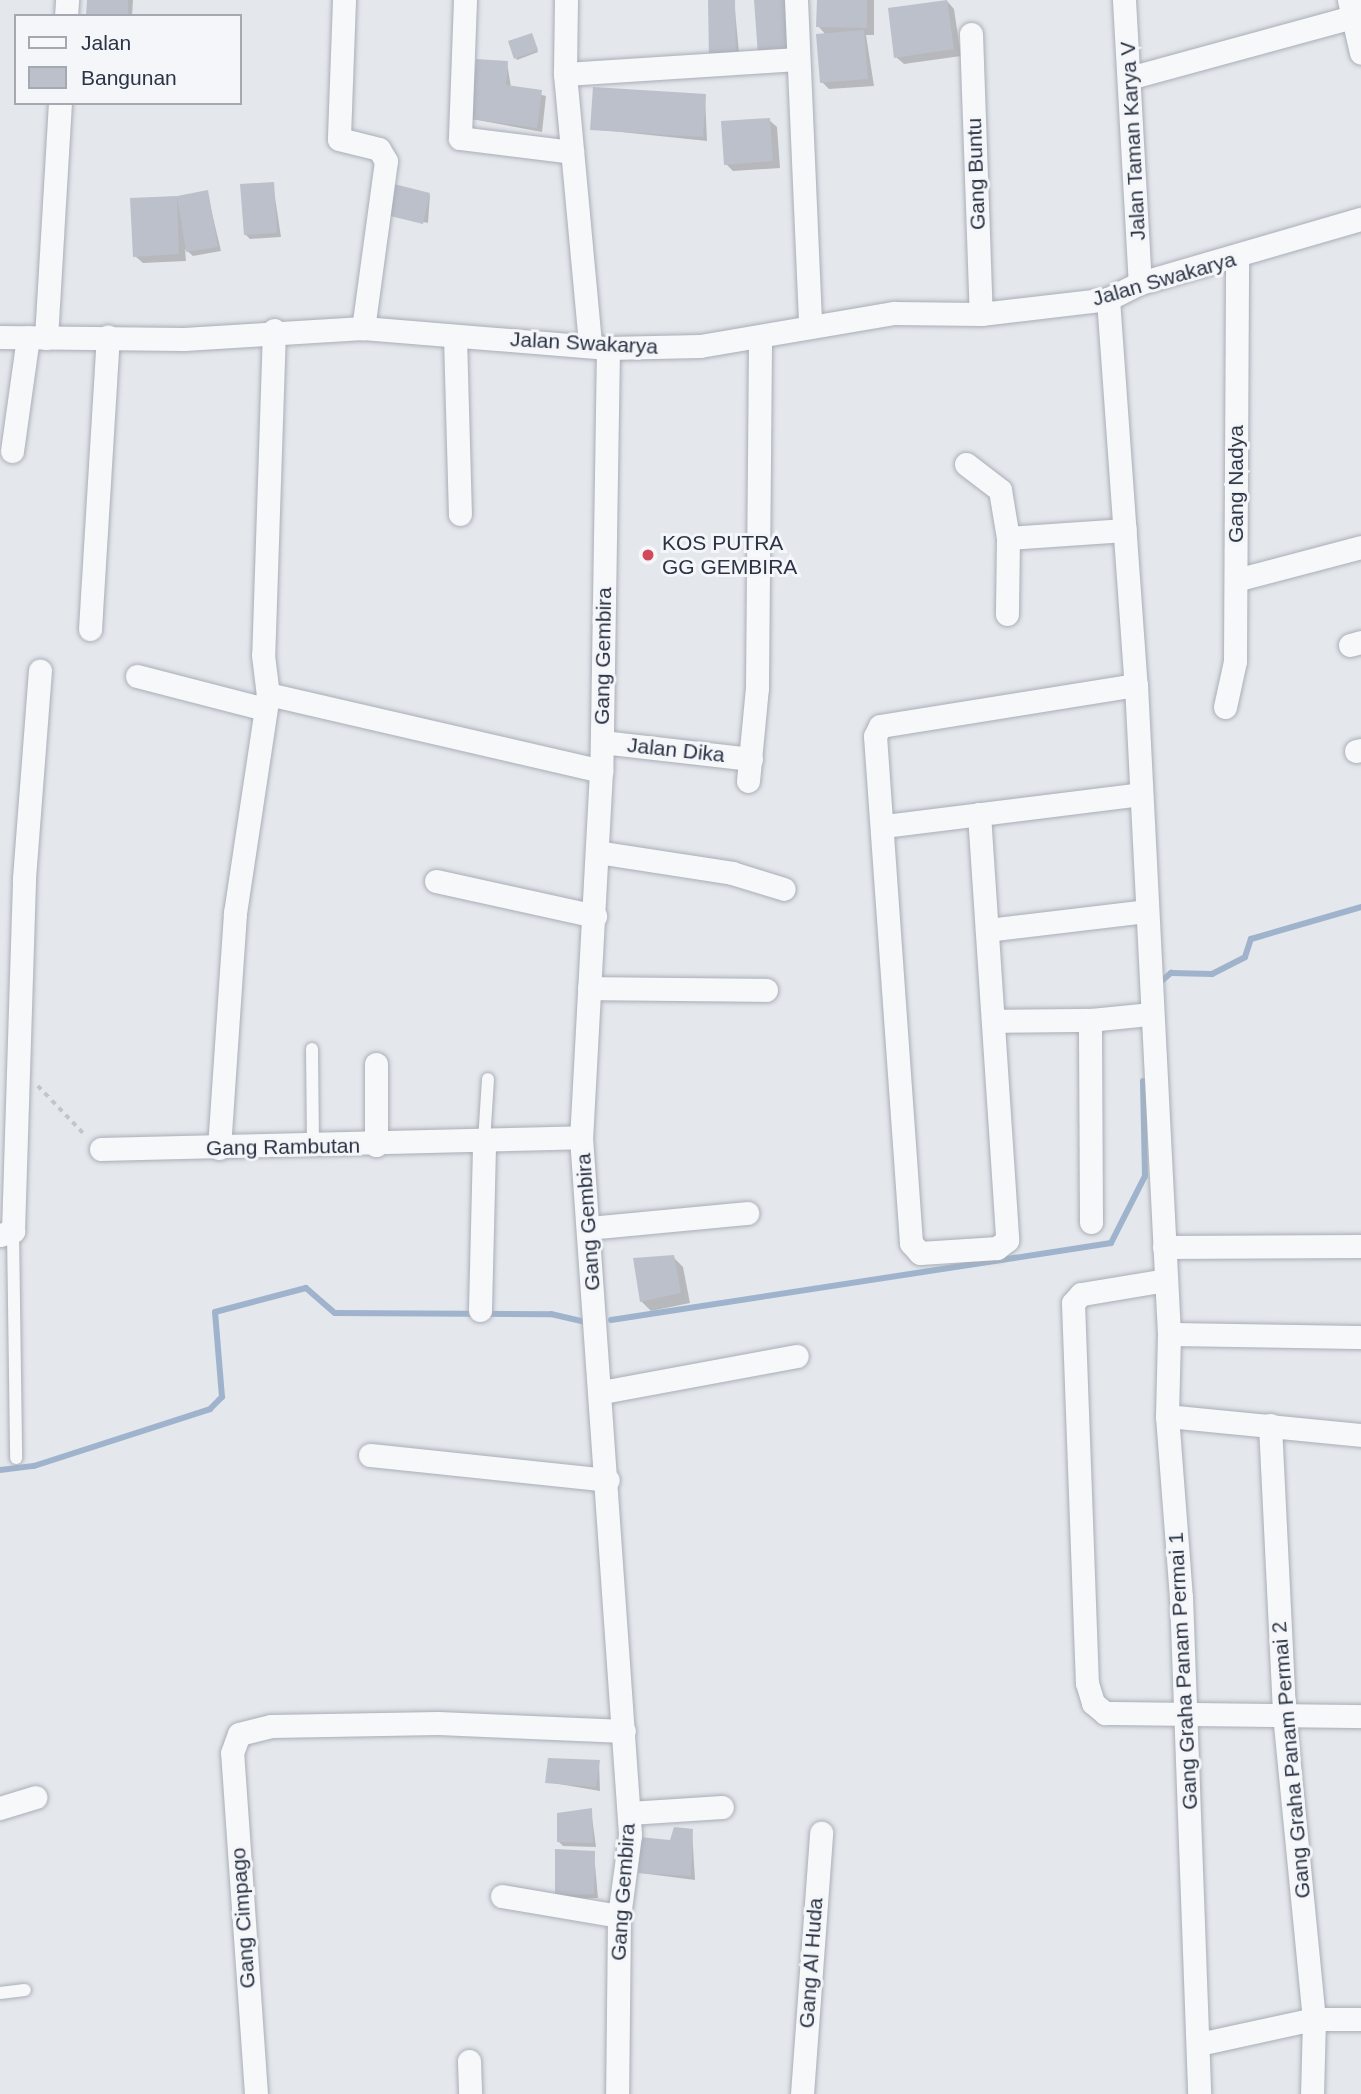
<!DOCTYPE html>
<html>
<head>
<meta charset="utf-8">
<style>
  body { margin:0 }
  #map { position:relative; width:1361px; height:2094px; overflow:hidden; background:#e4e7ec; font-family:Arial,sans-serif }
  div>[style] { position:absolute }
  [style*='--x'] { left:calc(var(--x)*1px); top:calc(var(--y)*1px); width:calc(var(--w)*1px); rotate:calc(var(--a)*1deg) }
  .shadow>* { inset:0; background:#0003 }
  .stream>* { height:6px; margin:-3px; padding:0 3px; transform-origin:3px; border-radius:3px; background:#9fb4cc }
  .building>* { inset:0; background:#bbc0ca }
  .path>* { height:3.5px; margin-top:-1.75px; transform-origin:0; background:repeating-linear-gradient(90deg,#c2c5cb 0 5px,transparent 0 10px) }
  .roads { filter:drop-shadow(0 0 2px #a9aeb7) drop-shadow(0 0 2px #a9aeb7) }
  .lane>* { height:12px; margin:-6px; padding:0 6px; transform-origin:6px; border-radius:6px; background:#f7f8fa }
  .street>* { height:23px; margin:-11.5px; padding:0 11.5px; transform-origin:11.5px; border-radius:11.5px; background:#f7f8fa }
  .dots>* { width:19px; height:19px; translate:-50% -50%; box-sizing:border-box; border:4px solid #f4f6f9; border-radius:50% }
  span { translate:-50% -50%; white-space:nowrap; text-align:center; line-height:1.15; -webkit-text-stroke:6px #f4f6f9; paint-order:stroke }
  .street-label { font-size:21px; color:#2b3445 }
  .poi-label { font-size:21px; color:#2b3445 }
  .left { translate:0 -50%; text-align:left }
  .legend { position:absolute; left:14px; top:14px; width:228px; height:91px; box-sizing:border-box; background:#f4f6f9; border:2px solid #a4a8b1; margin:0; padding:9px 12px; list-style:none; font-size:21px; color:#2b3445 }
  .legend li { display:flex; align-items:center; gap:14px; height:35px }
  .legend b { width:35px; border:2px solid #a4a8b1 }
</style>
</head>
<body>
<div id="map">
  <div class="shadow">
    <div style="clip-path:polygon(88px 0,133px 0,132px 16px,88px 16px)"></div>
    <div style="clip-path:polygon(734px 0,740px 63px,716px 64px)"></div>
    <div style="clip-path:polygon(818px 0,874px 0,874px 35px,866px 35px,874px 86px,829px 89px,822px 82px,826px 35px,818px 26px)"></div>
    <div style="clip-path:polygon(947px 1px,954px 9px,961px 56px,904px 64px,896px 57px)"></div>
    <div style="clip-path:polygon(533px 37px,538px 52px,517px 60px,516px 58px)"></div>
    <div style="clip-path:polygon(507px 63px,511px 87px,546px 96px,542px 132px,472px 119px)"></div>
    <div style="clip-path:polygon(705px 96px,707px 141px,592px 129px)"></div>
    <div style="clip-path:polygon(769px 120px,777px 127px,780px 168px,733px 171px,726px 164px)"></div>
    <div style="clip-path:polygon(273px 184px,281px 237px,250px 239px,245px 234px)"></div>
    <div style="clip-path:polygon(207px 192px,221px 251px,193px 256px,185px 249px,186px 261px,143px 263px,135px 256px,177px 198px)"></div>
    <div style="clip-path:polygon(430px 195px,428px 223px,388px 214px)"></div>
    <div style="clip-path:polygon(673px 1257px,683px 1267px,690px 1303px,651px 1311px,641px 1301px)"></div>
    <div style="clip-path:polygon(599px 1762px,600px 1791px,547px 1782px)"></div>
    <div style="clip-path:polygon(591px 1810px,596px 1847px,563px 1846px,559px 1842px)"></div>
    <div style="clip-path:polygon(692px 1831px,695px 1880px,640px 1873px,671px 1842px)"></div>
    <div style="clip-path:polygon(594px 1853px,598px 1898px,561px 1899px,557px 1895px)"></div>
  </div>
  <div class="stream">
    <div style="--x:1159;--y:983;--w:16;--a:-40"></div>
    <div style="--x:1171;--y:973;--w:41;--a:1.4"></div>
    <div style="--x:1212;--y:974;--w:37;--a:-27"></div>
    <div style="--x:1245;--y:957;--w:19;--a:-72"></div>
    <div style="--x:1251;--y:939;--w:115;--a:-16.2"></div>
    <div style="--x:611;--y:1320;--w:506;--a:-8.75"></div>
    <div style="--x:1111;--y:1243;--w:75;--a:-63.1"></div>
    <div style="--x:1145;--y:1176;--w:95;--a:-91.2"></div>
    <div style="--x:0;--y:1470;--w:34;--a:-7"></div>
    <div style="--x:34;--y:1466;--w:185;--a:-17.9"></div>
    <div style="--x:210;--y:1409;--w:17;--a:-45"></div>
    <div style="--x:222;--y:1397;--w:85;--a:-94.7"></div>
    <div style="--x:215;--y:1312;--w:94;--a:-14.8"></div>
    <div style="--x:306;--y:1288;--w:38;--a:41"></div>
    <div style="--x:335;--y:1313;--w:216;--a:0.3"></div>
    <div style="--x:551;--y:1314;--w:37;--a:13"></div>
  </div>
  <div class="building">
    <div style="clip-path:polygon(87px 0,128px 0,128px 16px,86px 16px)"></div>
    <div style="clip-path:polygon(708px 0,735px 0,736px 59px,709px 60px)"></div>
    <div style="clip-path:polygon(754px 0,785px 0,792px 53px,758px 55px)"></div>
    <div style="clip-path:polygon(817px 0,867px 0,867px 28px,816px 27px)"></div>
    <div style="clip-path:polygon(947px 0,954px 49px,894px 58px,888px 8px)"></div>
    <div style="clip-path:polygon(864px 30px,868px 79px,820px 83px,816px 34px)"></div>
    <div style="clip-path:polygon(532px 33px,538px 50px,514px 59px,508px 41px)"></div>
    <div style="clip-path:polygon(476px 59px,508px 61px,506px 85px,542px 90px,537px 128px,471px 119px)"></div>
    <div style="clip-path:polygon(593px 87px,706px 94px,703px 137px,590px 130px)"></div>
    <div style="clip-path:polygon(770px 118px,773px 161px,724px 165px,721px 121px)"></div>
    <div style="clip-path:polygon(274px 182px,277px 233px,244px 235px,240px 184px)"></div>
    <div style="clip-path:polygon(394px 184px,430px 193px,423px 224px,386px 215px)"></div>
    <div style="clip-path:polygon(208px 190px,218px 247px,186px 252px,177px 196px)"></div>
    <div style="clip-path:polygon(177px 196px,179px 254px,133px 257px,130px 198px)"></div>
    <div style="clip-path:polygon(674px 1255px,681px 1293px,640px 1302px,633px 1258px)"></div>
    <div style="clip-path:polygon(548px 1758px,600px 1760px,596px 1787px,545px 1783px)"></div>
    <div style="clip-path:polygon(592px 1808px,593px 1843px,557px 1842px,557px 1813px)"></div>
    <div style="clip-path:polygon(674px 1827px,693px 1829px,691px 1876px,638px 1873px,639px 1837px,670px 1840px)"></div>
    <div style="clip-path:polygon(555px 1849px,595px 1851px,594px 1894px,555px 1895px)"></div>
  </div>
  <div class="path">
    <div style="--x:38;--y:1086;--w:69;--a:46.2"></div>
  </div>
  <div class="roads">
    <div class="lane">
      <div style="--x:312;--y:1049;--w:97;--a:89.4"></div>
      <div style="--x:484;--y:1141;--w:62;--a:-86.3"></div>
      <div style="--x:13;--y:1231;--w:227;--a:89.2"></div>
      <div style="--x:0;--y:1993;--w:25;--a:-7"></div>
    </div>
    <div class="street">
      <div style="--x:344;--y:0;--w:139;--a:92.1"></div>
      <div style="--x:339;--y:139;--w:41;--a:14"></div>
      <div style="--x:379;--y:149;--w:14;--a:60"></div>
      <div style="--x:386;--y:161;--w:169;--a:97.8"></div>
      <div style="--x:465;--y:0;--w:138;--a:92.1"></div>
      <div style="--x:460;--y:138;--w:113;--a:7.1"></div>
      <div style="--x:566;--y:0;--w:74;--a:90.8"></div>
      <div style="--x:565;--y:74;--w:270;--a:84.7"></div>
      <div style="--x:796;--y:0;--w:325;--a:87.5"></div>
      <div style="--x:1124;--y:0;--w:283;--a:86.8"></div>
      <div style="--x:1349;--y:0;--w:54;--a:77.2"></div>
      <div style="--x:66;--y:16;--w:16;--a:-86"></div>
      <div style="--x:971;--y:34;--w:280;--a:88"></div>
      <div style="--x:565;--y:74;--w:233;--a:-3.7"></div>
      <div style="--x:1129;--y:78;--w:231;--a:-15.3"></div>
      <div style="--x:1108;--y:299;--w:387;--a:85.9"></div>
      <div style="--x:1136;--y:685;--w:650;--a:87.09"></div>
      <div style="--x:1169;--y:1334;--w:82;--a:91.4"></div>
      <div style="--x:1167;--y:1416;--w:182;--a:85.6"></div>
      <div style="--x:1181;--y:1597;--w:497;--a:87.9"></div>
      <div style="--x:274;--y:330;--w:325;--a:91.9"></div>
      <div style="--x:263;--y:655;--w:39;--a:83"></div>
      <div style="--x:268;--y:694;--w:342;--a:13"></div>
      <div style="--x:0;--y:337;--w:184;--a:0.6"></div>
      <div style="--x:184;--y:339;--w:179;--a:-3.5"></div>
      <div style="--x:363;--y:328;--w:246;--a:4.7"></div>
      <div style="--x:608;--y:348;--w:92;--a:-1.2"></div>
      <div style="--x:700;--y:346;--w:197;--a:-9.7"></div>
      <div style="--x:894;--y:313;--w:87;--a:0.7"></div>
      <div style="--x:981;--y:314;--w:128;--a:-6.7"></div>
      <div style="--x:1108;--y:299;--w:36;--a:-27"></div>
      <div style="--x:1140;--y:283;--w:230;--a:-16.2"></div>
      <div style="--x:455;--y:337;--w:177;--a:88.4"></div>
      <div style="--x:46;--y:338;--w:235;--a:-86.6"></div>
      <div style="--x:608;--y:348;--w:423;--a:90.9"></div>
      <div style="--x:601;--y:771;--w:367;--a:93.1"></div>
      <div style="--x:581;--y:1137;--w:700;--a:85.98"></div>
      <div style="--x:630;--y:1835;--w:82;--a:97.7"></div>
      <div style="--x:619;--y:1916;--w:178;--a:90.6"></div>
      <div style="--x:12;--y:451;--w:115;--a:-82"></div>
      <div style="--x:966;--y:464;--w:43;--a:37.4"></div>
      <div style="--x:1000;--y:490;--w:49;--a:80.5"></div>
      <div style="--x:1008;--y:538;--w:76;--a:90.8"></div>
      <div style="--x:1008;--y:538;--w:117;--a:-3.9"></div>
      <div style="--x:1236;--y:580;--w:129;--a:-14.8"></div>
      <div style="--x:90;--y:629;--w:293;--a:-86.5"></div>
      <div style="--x:1350;--y:645;--w:11;--a:-15"></div>
      <div style="--x:137;--y:676;--w:132;--a:14.5"></div>
      <div style="--x:1225;--y:707;--w:47;--a:-77.7"></div>
      <div style="--x:1235;--y:661;--w:402;--a:-89.7"></div>
      <div style="--x:602;--y:742;--w:150;--a:6.5"></div>
      <div style="--x:1356;--y:751;--w:5;--a:-11"></div>
      <div style="--x:748;--y:781;--w:93;--a:-84.5"></div>
      <div style="--x:757;--y:688;--w:348;--a:-89.5"></div>
      <div style="--x:979;--y:814;--w:427;--a:86.2"></div>
      <div style="--x:1007;--y:1240;--w:13;--a:141"></div>
      <div style="--x:997;--y:1248;--w:77;--a:176.3"></div>
      <div style="--x:920;--y:1253;--w:13;--a:-132"></div>
      <div style="--x:911;--y:1243;--w:508;--a:-94.06"></div>
      <div style="--x:875;--y:736;--w:11;--a:-63"></div>
      <div style="--x:880;--y:726;--w:259;--a:-9.1"></div>
      <div style="--x:885;--y:826;--w:258;--a:-7.1"></div>
      <div style="--x:597;--y:852;--w:137;--a:8.8"></div>
      <div style="--x:732;--y:873;--w:54;--a:17.1"></div>
      <div style="--x:436;--y:881;--w:163;--a:12.4"></div>
      <div style="--x:987;--y:930;--w:161;--a:-6.8"></div>
      <div style="--x:589;--y:988;--w:177;--a:0.6"></div>
      <div style="--x:993;--y:1021;--w:97;--a:-0.6"></div>
      <div style="--x:376;--y:1145;--w:81;--a:-90"></div>
      <div style="--x:219;--y:1148;--w:236;--a:-86.1"></div>
      <div style="--x:235;--y:913;--w:221;--a:-81.4"></div>
      <div style="--x:101;--y:1149;--w:480;--a:-1.4"></div>
      <div style="--x:1091;--y:1222;--w:202;--a:-90.3"></div>
      <div style="--x:1090;--y:1020;--w:60;--a:-5.7"></div>
      <div style="--x:588;--y:1228;--w:160;--a:-5.4"></div>
      <div style="--x:0;--y:1235;--w:14;--a:-17"></div>
      <div style="--x:13;--y:1231;--w:353;--a:-88.2"></div>
      <div style="--x:24;--y:878;--w:208;--a:-85.6"></div>
      <div style="--x:1164;--y:1247;--w:197;--a:-0.3"></div>
      <div style="--x:1166;--y:1280;--w:86;--a:170.6"></div>
      <div style="--x:1081;--y:1294;--w:12;--a:132"></div>
      <div style="--x:1073;--y:1303;--w:380;--a:87.9"></div>
      <div style="--x:1087;--y:1683;--w:21;--a:73"></div>
      <div style="--x:1093;--y:1703;--w:16;--a:40"></div>
      <div style="--x:1105;--y:1713;--w:256;--a:0.7"></div>
      <div style="--x:480;--y:1310;--w:169;--a:-88.6"></div>
      <div style="--x:1169;--y:1334;--w:192;--a:0.9"></div>
      <div style="--x:602;--y:1392;--w:198;--a:-10.5"></div>
      <div style="--x:1167;--y:1416;--w:195;--a:5.6"></div>
      <div style="--x:1270;--y:1425;--w:289;--a:87.2"></div>
      <div style="--x:1284;--y:1714;--w:306;--a:84.4"></div>
      <div style="--x:1314;--y:2019;--w:75;--a:91.5"></div>
      <div style="--x:370;--y:1455;--w:239;--a:6"></div>
      <div style="--x:0;--y:1808;--w:37;--a:-17"></div>
      <div style="--x:629;--y:1813;--w:93;--a:-3.7"></div>
      <div style="--x:502;--y:1896;--w:119;--a:9.7"></div>
      <div style="--x:1199;--y:2044;--w:118;--a:-12.3"></div>
      <div style="--x:1314;--y:2019;--w:47;--a:0"></div>
      <div style="--x:469;--y:2061;--w:33;--a:88"></div>
      <div style="--x:256;--y:2094;--w:342;--a:-94"></div>
      <div style="--x:232;--y:1753;--w:20;--a:-70"></div>
      <div style="--x:239;--y:1734;--w:33;--a:-14"></div>
      <div style="--x:271;--y:1726;--w:167;--a:-1"></div>
      <div style="--x:438;--y:1723;--w:186;--a:2.5"></div>
      <div style="--x:802;--y:2094;--w:262;--a:-85.8"></div>
    </div>
  </div>
  <div class="dots">
    <div style="left:648px;top:555px;background:#d1495b"></div>
  </div>
  <div class="street-label">
    <span style="left:1133px;top:141px;rotate:-93deg">Jalan Taman Karya V</span>
    <span style="left:976px;top:174px;rotate:-92deg">Gang Buntu</span>
    <span style="left:1164px;top:279px;rotate:-16deg">Jalan Swakarya</span>
    <span style="left:584px;top:343px;rotate:3deg">Jalan Swakarya</span>
    <span style="left:1236px;top:484px;rotate:-90deg">Gang Nadya</span>
    <span style="left:603px;top:656px;rotate:-89deg">Gang Gembira</span>
    <span style="left:676px;top:750px;rotate:6deg">Jalan Dika</span>
    <span style="left:283px;top:1147px;rotate:-1deg">Gang Rambutan</span>
    <span style="left:588px;top:1222px;rotate:-94deg">Gang Gembira</span>
    <span style="left:1183px;top:1671px;rotate:-93deg">Gang Graha Panam Permai 1</span>
    <span style="left:1291px;top:1760px;rotate:-95deg">Gang Graha Panam Permai 2</span>
    <span style="left:623px;top:1892px;rotate:-86deg">Gang Gembira</span>
    <span style="left:243px;top:1918px;rotate:-94deg">Gang Cimpago</span>
    <span style="left:811px;top:1963px;rotate:-86deg">Gang Al Huda</span>
  </div>
  <div class="poi-label">
    <span class="left" style="left:662px;top:555px">KOS PUTRA<br>GG GEMBIRA</span>
  </div>
  <ul class="legend">
  <li><b style="height:9px;background:#f7f8fa"></b>Jalan</li>
  <li><b style="height:19px;background:#bbc0ca"></b>Bangunan</li>
  </ul>
</div>
</body>
</html>
